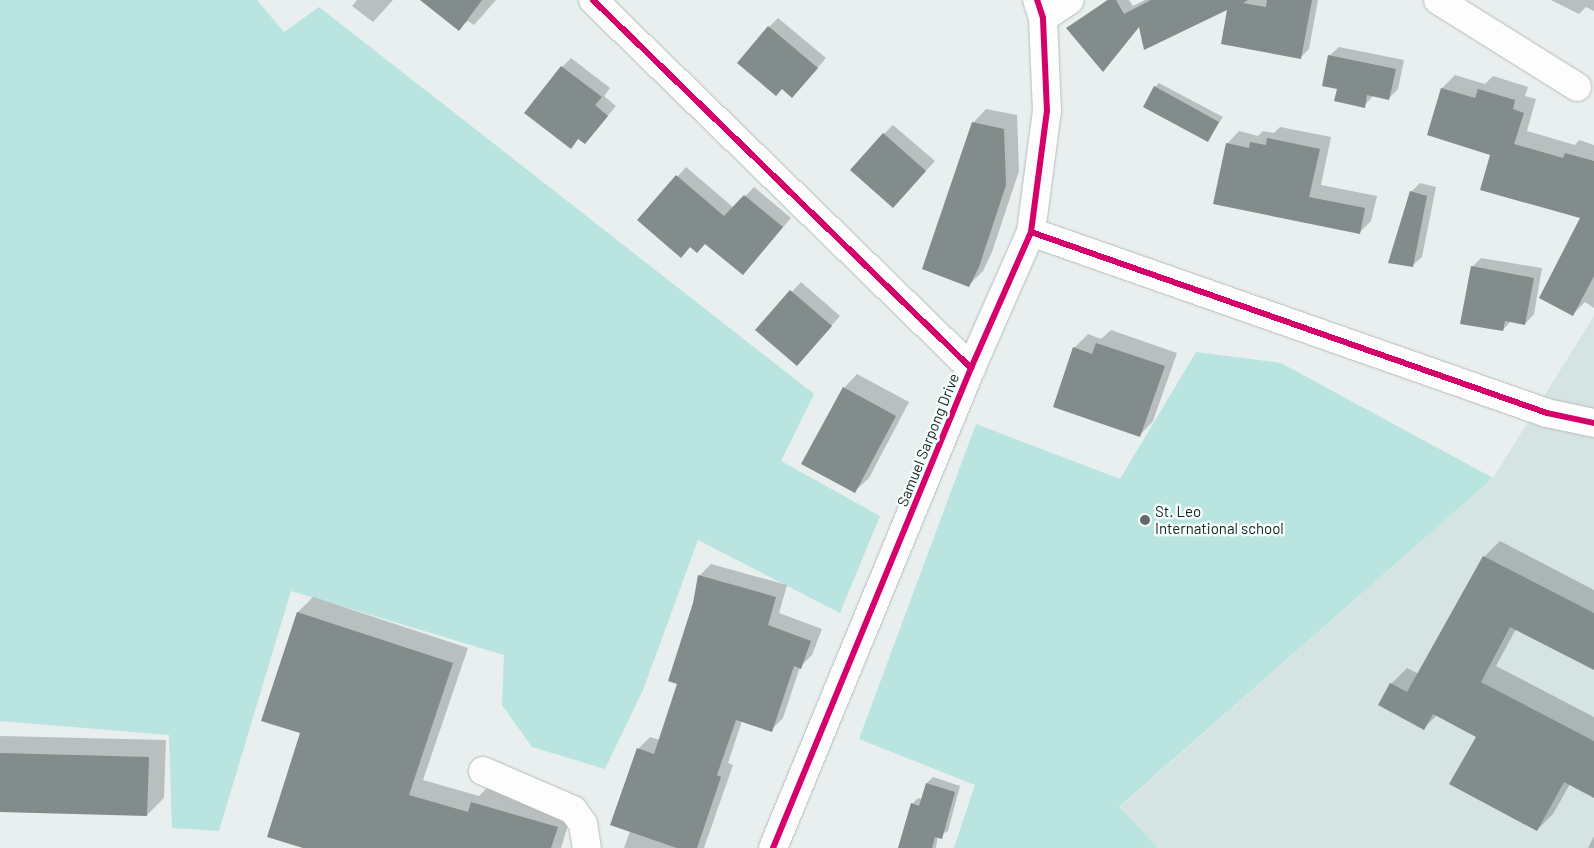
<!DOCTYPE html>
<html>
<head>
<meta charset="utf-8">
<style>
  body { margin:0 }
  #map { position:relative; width:1594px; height:848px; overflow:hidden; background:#e8efee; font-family:Barlow,sans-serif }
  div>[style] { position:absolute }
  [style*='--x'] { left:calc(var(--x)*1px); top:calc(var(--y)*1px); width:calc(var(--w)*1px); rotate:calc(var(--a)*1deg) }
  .built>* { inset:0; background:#d5e4e3 }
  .green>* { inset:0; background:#b9e4e0 }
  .shadow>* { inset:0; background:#0003 }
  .building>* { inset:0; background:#818c8b }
  .roads { filter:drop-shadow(0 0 1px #b6bbbb) drop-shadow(0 0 1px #b6bbbb) }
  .street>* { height:28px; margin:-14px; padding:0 14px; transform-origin:14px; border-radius:14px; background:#fcfdfc }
  .secondary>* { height:28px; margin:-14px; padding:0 14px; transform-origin:14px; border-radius:14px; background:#fcfdfc }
  .cycleway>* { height:6px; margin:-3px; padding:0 3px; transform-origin:3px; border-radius:3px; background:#d6006c }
  .dots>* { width:14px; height:14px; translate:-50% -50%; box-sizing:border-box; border:2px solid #f4fefd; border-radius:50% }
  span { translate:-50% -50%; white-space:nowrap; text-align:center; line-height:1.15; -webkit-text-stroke:5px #f4fefd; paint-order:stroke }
  .street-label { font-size:15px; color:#1a1f1e }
  .poi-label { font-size:15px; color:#1a1f1e }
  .left { translate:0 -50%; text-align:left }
</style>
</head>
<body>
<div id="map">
  <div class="built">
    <div style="clip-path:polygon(1594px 316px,1594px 848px,1158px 848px,1119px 808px,1493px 478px)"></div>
  </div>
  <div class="green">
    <div style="clip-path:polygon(0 0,257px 0,284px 32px,319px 7px,814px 394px,781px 461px,880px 516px,840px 613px,698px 540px,643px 690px,605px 769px,532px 747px,502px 705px,504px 655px,291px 591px,219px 831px,172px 828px,169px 735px,0 721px)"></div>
    <div style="clip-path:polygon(1196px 352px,1281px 363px,1493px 478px,1119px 807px,1158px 848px,954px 848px,975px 785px,859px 739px,976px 424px,1120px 479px)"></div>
  </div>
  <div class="shadow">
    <div style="clip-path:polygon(357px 0,393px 0,373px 22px,352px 6px)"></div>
    <div style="clip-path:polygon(428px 0,496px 0,474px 25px,468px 21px,459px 29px)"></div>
    <div style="clip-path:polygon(1107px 0,1129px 0,1133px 6px,1145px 0,1318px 0,1309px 49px,1300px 58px,1229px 8px,1140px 26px,1103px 70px,1068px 29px)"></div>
    <div style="clip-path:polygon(1551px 0,1594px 0,1594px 11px,1586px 7px,1579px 14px)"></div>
    <div style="clip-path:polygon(778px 18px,826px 58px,801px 87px,769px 27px)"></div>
    <div style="clip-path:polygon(1339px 47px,1404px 60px,1398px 89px,1389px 98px,1374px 95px,1364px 106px,1339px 88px,1329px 56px)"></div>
    <div style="clip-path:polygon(571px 58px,610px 88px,604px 96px,616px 106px,585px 143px,579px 138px,571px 147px,562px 67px)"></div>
    <div style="clip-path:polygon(1455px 75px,1485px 84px,1493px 76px,1528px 87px,1525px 96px,1536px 99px,1527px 131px,1575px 145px,1579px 140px,1594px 145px,1594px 308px,1585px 302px,1573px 314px,1582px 217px,1492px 154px,1428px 134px,1442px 88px)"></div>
    <div style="clip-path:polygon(1159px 83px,1223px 117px,1208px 140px,1155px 87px)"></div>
    <div style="clip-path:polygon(986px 109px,1017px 115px,1019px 171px,992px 252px,983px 271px,969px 285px,973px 123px)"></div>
    <div style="clip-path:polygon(893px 125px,935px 161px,902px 197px,884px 134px)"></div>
    <div style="clip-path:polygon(1280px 127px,1331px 137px,1321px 185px,1377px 196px,1371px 221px,1359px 233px,1227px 144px,1239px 131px,1258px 136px,1263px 131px,1274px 133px)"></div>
    <div style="clip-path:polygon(686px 167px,734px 208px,754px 187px,791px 218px,751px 265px,706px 243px,691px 246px,681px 256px,639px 220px)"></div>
    <div style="clip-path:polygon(1420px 183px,1436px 187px,1422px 257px,1412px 266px,1411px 192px)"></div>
    <div style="clip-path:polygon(1481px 258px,1542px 268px,1534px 314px,1525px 324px,1511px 321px,1503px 330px,1472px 267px)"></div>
    <div style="clip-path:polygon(801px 282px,840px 316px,806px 355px,757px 330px)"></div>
    <div style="clip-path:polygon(1111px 330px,1177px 353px,1153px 421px,1140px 435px,1074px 348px,1088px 334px,1101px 339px)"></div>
    <div style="clip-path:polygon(857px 374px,909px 402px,869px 478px,855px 491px,844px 388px)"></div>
    <div style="clip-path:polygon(1500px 541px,1594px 590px,1594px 669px,1516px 629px,1496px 666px,1594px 717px,1594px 797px,1570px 784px,1553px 814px,1537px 830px,1478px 736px,1437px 715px,1423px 729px,1391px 684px,1407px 668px,1419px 674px,1484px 557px)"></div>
    <div style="clip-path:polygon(711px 564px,787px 585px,779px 613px,822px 629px,812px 655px,800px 667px,783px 718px,771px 730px,742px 721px,728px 763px,733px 765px,704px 848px,624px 848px,630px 831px,638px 749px,650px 737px,660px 740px,679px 684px,699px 576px)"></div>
    <div style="clip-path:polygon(313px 597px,468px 648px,423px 780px,479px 796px,488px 787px,572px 812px,561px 848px,307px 848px,301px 733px,262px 720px,298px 612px)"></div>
    <div style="clip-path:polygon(0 736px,166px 740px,164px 798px,147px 815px,0 811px)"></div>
    <div style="clip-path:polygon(933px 777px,960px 786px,948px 831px,938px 836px,936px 848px,900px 848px,912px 804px,918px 798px,922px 799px,927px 783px)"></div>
    <div style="clip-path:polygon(1594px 836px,1594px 848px,1588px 848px)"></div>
  </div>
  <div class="building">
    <div style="clip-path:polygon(420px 0,482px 0,459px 31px)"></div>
    <div style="clip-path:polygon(1108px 0,1116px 0,1124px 14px,1151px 0,1248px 0,1243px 3px,1266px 7px,1267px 0,1312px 0,1301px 59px,1221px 44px,1227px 10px,1144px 50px,1139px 27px,1103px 72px,1066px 28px)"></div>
    <div style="clip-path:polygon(768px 26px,818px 68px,792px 98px,782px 89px,776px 96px,737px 63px)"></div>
    <div style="clip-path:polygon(1328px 55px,1396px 69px,1389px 100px,1367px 95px,1365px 108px,1334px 101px,1337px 89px,1322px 86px)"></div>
    <div style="clip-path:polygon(561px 66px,602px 97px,595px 105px,608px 116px,585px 144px,578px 139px,571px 149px,524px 113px)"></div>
    <div style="clip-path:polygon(1154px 86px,1219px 122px,1208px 142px,1143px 107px)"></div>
    <div style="clip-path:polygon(1441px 88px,1475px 98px,1478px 89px,1515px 100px,1513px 109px,1524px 113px,1514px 144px,1563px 158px,1565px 153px,1594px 161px,1594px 276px,1573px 316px,1539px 298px,1580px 218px,1480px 190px,1490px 155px,1427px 135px)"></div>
    <div style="clip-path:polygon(972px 122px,1004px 129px,1006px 185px,979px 267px,969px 287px,922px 269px)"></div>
    <div style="clip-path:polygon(883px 133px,926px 171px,893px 208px,850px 170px)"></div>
    <div style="clip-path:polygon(1267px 138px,1320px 149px,1309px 197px,1365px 208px,1360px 234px,1213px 204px,1226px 143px,1249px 148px,1250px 142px,1266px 145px)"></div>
    <div style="clip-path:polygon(676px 175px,724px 216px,744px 195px,783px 227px,743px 275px,705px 244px,697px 253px,690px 247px,681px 258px,637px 220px)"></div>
    <div style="clip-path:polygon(1410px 191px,1427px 196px,1413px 267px,1388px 263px)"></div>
    <div style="clip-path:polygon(1471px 266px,1534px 278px,1525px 325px,1505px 321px,1503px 331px,1460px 324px)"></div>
    <div style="clip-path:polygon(790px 290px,832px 326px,797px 366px,755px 330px)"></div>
    <div style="clip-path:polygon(1096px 343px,1165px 366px,1140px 437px,1053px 407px,1073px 347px,1092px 354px)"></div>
    <div style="clip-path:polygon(843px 387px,896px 416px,855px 493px,801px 464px)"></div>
    <div style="clip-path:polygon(1483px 556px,1594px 613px,1594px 670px,1510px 627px,1481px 682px,1594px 741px,1594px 798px,1564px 782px,1537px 831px,1449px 784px,1476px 737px,1433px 714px,1424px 730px,1378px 705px,1390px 683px,1407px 692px)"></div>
    <div style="clip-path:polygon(698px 575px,776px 597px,768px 625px,811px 641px,801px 669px,794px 666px,772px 732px,736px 720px,717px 775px,721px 777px,697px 848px,677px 848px,610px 825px,637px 748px,654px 754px,677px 684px,668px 681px,693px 603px)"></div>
    <div style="clip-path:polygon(297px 612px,453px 663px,409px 795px,468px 812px,471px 802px,558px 827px,551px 848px,303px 848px,267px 837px,300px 733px,261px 721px)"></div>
    <div style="clip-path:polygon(0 753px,149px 757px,147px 816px,0 812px)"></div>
    <div style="clip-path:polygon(926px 783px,955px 792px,942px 839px,935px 837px,932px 848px,898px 848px,911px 803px,919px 806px)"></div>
  </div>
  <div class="roads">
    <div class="street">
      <div style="--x:593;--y:0;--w:528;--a:44.23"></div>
      <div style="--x:1438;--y:0;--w:164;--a:32"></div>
      <div style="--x:1043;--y:18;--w:32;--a:-34"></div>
      <div style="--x:1031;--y:232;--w:547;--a:19.33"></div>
      <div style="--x:1547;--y:413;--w:48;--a:12"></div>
      <div style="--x:483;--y:771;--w:98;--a:23.4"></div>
      <div style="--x:573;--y:810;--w:17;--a:54"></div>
      <div style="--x:583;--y:824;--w:24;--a:81"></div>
    </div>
    <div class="secondary">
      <div style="--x:773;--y:848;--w:519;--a:-67.58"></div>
      <div style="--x:971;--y:368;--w:149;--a:-66.2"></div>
      <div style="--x:1031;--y:232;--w:122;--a:-82.5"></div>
      <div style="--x:1047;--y:111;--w:93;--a:-92.5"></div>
      <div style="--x:1043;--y:18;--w:19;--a:-108"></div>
    </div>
  </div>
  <div class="cycleway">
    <div style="--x:593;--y:0;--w:528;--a:44.23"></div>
    <div style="--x:1031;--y:232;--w:547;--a:19.33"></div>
    <div style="--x:1547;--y:413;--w:48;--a:12"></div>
    <div style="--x:773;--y:848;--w:519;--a:-67.58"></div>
    <div style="--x:971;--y:368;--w:149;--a:-66.2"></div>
    <div style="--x:1031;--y:232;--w:122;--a:-82.5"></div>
    <div style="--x:1047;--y:111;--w:93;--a:-92.5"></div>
    <div style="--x:1043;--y:18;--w:19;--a:-108"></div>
  </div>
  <div class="dots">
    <div style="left:1145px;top:520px;background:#626867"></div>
  </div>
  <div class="street-label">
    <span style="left:928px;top:440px;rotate:-68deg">Samuel Sarpong Drive</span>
  </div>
  <div class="poi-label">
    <span class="left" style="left:1155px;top:520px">St. Leo<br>International school</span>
  </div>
</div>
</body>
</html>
